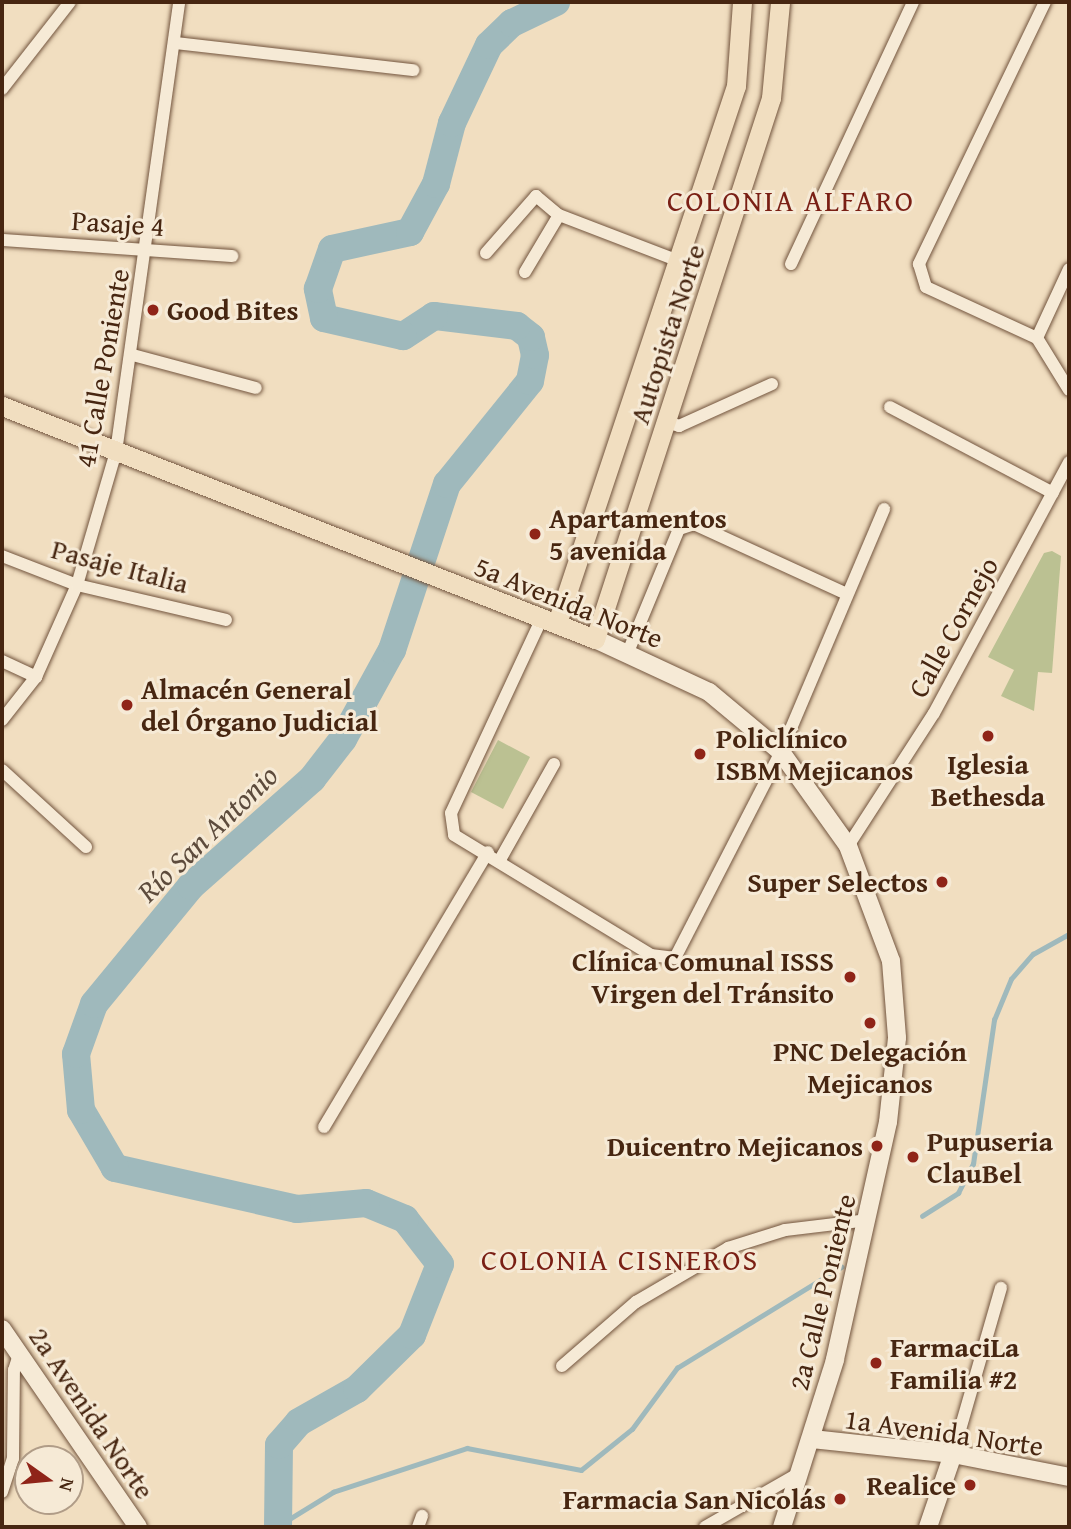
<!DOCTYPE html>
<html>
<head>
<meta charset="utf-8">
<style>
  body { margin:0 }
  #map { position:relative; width:1071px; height:1529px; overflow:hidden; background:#f1dec0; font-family:"Gentium Book Plus",serif }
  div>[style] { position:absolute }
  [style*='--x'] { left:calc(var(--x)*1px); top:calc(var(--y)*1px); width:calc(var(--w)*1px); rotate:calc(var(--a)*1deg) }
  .green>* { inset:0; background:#bbc192 }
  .stream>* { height:4.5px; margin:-2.25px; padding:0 2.25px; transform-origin:2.25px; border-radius:2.25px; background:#9fb9bc }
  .river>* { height:28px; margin:-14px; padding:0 14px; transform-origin:14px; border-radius:14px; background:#9fb9bc }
  .roads { filter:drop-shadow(0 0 2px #72543d) drop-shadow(0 0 2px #72543d) }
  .street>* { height:12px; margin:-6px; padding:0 6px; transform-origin:6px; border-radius:6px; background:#f6ead6 }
  .secondary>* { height:18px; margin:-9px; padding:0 9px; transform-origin:9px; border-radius:9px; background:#f6ead6 }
  .primary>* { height:19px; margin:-9.5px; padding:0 9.5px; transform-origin:9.5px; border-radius:9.5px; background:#f1dec0 }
  .dots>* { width:19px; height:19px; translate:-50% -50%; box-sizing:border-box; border:4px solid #f6ead6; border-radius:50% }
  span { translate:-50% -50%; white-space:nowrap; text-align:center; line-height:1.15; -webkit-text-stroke:6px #f6ead6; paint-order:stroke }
  .street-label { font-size:28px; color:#472611 }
  .poi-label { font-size:28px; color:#472611; font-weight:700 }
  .left { translate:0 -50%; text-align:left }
  .right { translate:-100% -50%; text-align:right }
  .neighbourhood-label { font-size:30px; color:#7a1f14; letter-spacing:2px }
  .water-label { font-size:30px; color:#5d4b3c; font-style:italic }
  .frame { position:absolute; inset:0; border:4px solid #472611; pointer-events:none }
  .north { position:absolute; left:14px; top:1445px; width:70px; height:70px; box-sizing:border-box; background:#f6ead6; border:2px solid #b09c87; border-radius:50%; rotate:105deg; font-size:19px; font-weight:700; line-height:28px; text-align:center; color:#472611 }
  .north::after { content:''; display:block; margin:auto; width:24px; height:32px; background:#8f2418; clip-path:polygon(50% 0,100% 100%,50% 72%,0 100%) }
</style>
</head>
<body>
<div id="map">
  <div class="green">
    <div style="clip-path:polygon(1052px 551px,1061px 556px,1052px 673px,1038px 672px,1034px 711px,1001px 696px,1014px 670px,988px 657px,1044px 553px)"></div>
    <div style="clip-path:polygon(498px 740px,530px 757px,503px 809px,471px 792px)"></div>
  </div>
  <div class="stream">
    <div style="--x:922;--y:1216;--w:43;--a:-32.6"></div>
    <div style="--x:958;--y:1193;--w:33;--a:-63"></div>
    <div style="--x:973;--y:1164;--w:146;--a:-81.7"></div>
    <div style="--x:994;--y:1020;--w:44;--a:-67.5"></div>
    <div style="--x:1011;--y:979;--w:33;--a:-49"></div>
    <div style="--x:1033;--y:954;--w:41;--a:-29.1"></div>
    <div style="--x:278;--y:1526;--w:65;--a:-31.7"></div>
    <div style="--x:333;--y:1492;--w:141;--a:-18.2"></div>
    <div style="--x:467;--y:1448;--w:116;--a:10.9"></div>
    <div style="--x:581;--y:1470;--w:65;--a:-38.8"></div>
    <div style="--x:632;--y:1429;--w:76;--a:-53.6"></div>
    <div style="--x:677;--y:1368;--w:193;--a:-31.6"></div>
  </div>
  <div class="river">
    <div style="--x:278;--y:1527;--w:82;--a:-89.3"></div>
    <div style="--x:279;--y:1445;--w:30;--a:-49"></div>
    <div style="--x:299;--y:1422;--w:67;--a:-29.6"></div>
    <div style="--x:357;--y:1389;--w:77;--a:-44.5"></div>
    <div style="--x:412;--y:1335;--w:76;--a:-68.5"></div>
    <div style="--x:440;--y:1264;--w:57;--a:-127.9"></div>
    <div style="--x:405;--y:1219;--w:42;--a:-157.7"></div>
    <div style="--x:366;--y:1203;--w:69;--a:175"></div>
    <div style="--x:297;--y:1209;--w:187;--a:-167.3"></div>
    <div style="--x:115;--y:1168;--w:67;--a:-120.4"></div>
    <div style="--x:81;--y:1110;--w:56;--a:-95.1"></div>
    <div style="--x:76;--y:1054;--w:53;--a:-70.2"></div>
    <div style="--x:94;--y:1004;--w:153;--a:-50.6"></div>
    <div style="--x:191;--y:886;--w:162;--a:-41.5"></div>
    <div style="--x:312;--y:779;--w:51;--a:-52.2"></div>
    <div style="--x:343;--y:739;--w:102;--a:-61.2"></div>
    <div style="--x:392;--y:650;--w:175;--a:-71.7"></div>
    <div style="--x:447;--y:484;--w:132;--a:-51.1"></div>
    <div style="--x:530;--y:381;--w:26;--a:-79"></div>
    <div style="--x:535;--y:355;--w:18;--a:-103"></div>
    <div style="--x:531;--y:337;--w:18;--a:-142"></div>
    <div style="--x:517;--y:326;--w:84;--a:-173.1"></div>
    <div style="--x:434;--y:316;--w:37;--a:147"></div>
    <div style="--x:403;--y:336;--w:81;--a:-167.2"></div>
    <div style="--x:324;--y:318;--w:30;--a:-102"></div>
    <div style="--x:318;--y:289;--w:42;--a:-70.7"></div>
    <div style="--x:332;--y:249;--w:80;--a:-12.3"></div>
    <div style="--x:410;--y:232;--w:55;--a:-61.6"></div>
    <div style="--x:436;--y:184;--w:63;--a:-75.3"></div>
    <div style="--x:452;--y:123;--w:86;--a:-64.6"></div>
    <div style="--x:489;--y:45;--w:32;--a:-44"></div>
    <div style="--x:512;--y:23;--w:49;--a:-25.5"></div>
  </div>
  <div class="roads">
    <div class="street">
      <div style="--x:1045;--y:2;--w:291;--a:115.7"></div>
      <div style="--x:919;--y:264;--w:24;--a:73"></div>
      <div style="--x:926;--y:287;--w:122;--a:24.7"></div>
      <div style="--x:1037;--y:338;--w:61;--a:58.4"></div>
      <div style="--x:175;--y:43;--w:240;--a:6.5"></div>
      <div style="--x:2;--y:89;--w:110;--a:-52"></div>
      <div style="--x:2;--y:240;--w:231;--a:4"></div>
      <div style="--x:486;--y:253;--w:76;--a:-48.7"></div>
      <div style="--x:536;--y:196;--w:30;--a:40"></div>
      <div style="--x:559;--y:215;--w:129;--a:21"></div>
      <div style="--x:791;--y:264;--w:289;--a:-65"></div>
      <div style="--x:525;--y:272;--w:66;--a:-59.2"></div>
      <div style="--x:1037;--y:338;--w:76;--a:-65.1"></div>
      <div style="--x:133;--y:355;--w:127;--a:15"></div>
      <div style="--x:890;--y:407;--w:184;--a:27.8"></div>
      <div style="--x:668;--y:422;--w:12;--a:20"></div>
      <div style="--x:679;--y:426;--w:102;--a:-24.3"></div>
      <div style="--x:2;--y:556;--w:80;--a:21.1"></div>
      <div style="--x:77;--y:585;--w:153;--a:13.2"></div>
      <div style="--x:542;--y:618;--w:215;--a:115"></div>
      <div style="--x:451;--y:813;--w:22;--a:82"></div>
      <div style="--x:454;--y:835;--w:231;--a:31.3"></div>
      <div style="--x:651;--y:955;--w:24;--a:7"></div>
      <div style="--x:675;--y:958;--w:232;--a:-62.8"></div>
      <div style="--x:781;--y:752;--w:264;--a:-67"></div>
      <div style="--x:628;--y:652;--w:133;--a:-67.5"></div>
      <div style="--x:679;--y:529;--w:16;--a:-18"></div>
      <div style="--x:694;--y:524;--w:168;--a:24.6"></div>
      <div style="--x:2;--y:661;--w:38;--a:25"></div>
      <div style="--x:2;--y:720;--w:55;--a:-51.7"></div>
      <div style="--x:36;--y:677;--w:101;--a:-66"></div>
      <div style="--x:77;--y:585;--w:139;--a:-73.7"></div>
      <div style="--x:116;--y:452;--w:454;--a:-82"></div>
      <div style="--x:2;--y:770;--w:114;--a:42.5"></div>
      <div style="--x:848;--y:846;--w:158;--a:-57.1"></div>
      <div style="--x:934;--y:713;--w:285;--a:-61.7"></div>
      <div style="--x:501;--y:858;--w:108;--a:-60.6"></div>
      <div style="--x:324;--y:1127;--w:320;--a:-59.2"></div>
      <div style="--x:562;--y:1366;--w:98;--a:-40.9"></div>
      <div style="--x:636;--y:1302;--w:107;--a:-30.4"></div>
      <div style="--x:728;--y:1248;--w:60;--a:-17.5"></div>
      <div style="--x:785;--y:1230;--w:84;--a:-6.9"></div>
      <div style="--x:953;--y:1454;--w:173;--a:-73.9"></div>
      <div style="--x:2;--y:1492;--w:35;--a:-72"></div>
      <div style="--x:13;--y:1459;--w:89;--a:-89.4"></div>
      <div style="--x:14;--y:1370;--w:19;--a:-72"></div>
      <div style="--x:418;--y:1527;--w:12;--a:-70"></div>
      <div style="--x:705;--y:1527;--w:111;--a:-29.8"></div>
    </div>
    <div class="secondary">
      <div style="--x:595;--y:639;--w:126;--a:24.9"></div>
      <div style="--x:709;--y:692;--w:94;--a:39.8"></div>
      <div style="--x:781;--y:752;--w:115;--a:54.5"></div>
      <div style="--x:848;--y:846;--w:123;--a:69.5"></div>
      <div style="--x:891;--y:961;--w:77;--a:85.5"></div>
      <div style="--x:897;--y:1038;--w:84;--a:96.1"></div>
      <div style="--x:888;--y:1122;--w:244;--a:102.6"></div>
      <div style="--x:835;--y:1360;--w:175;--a:107.6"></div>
      <div style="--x:2;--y:1329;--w:240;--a:55.5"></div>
      <div style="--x:812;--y:1439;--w:142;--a:6.1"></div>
      <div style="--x:953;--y:1454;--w:118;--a:11.2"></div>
      <div style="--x:928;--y:1527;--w:77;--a:-71.1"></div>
    </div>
    <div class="primary">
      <div style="--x:2;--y:406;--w:637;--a:21.45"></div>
      <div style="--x:595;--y:639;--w:569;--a:-71.98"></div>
      <div style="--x:771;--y:98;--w:96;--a:-84.6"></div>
      <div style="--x:557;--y:623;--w:566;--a:-71.57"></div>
      <div style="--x:736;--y:86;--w:84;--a:-85.9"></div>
    </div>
  </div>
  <div class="dots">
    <div style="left:153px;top:310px;background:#8f2418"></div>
    <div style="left:535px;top:534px;background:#8f2418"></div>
    <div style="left:127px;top:705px;background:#8f2418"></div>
    <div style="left:988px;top:736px;background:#8f2418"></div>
    <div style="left:700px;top:754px;background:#8f2418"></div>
    <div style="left:942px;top:882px;background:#8f2418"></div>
    <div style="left:850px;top:977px;background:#8f2418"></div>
    <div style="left:870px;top:1023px;background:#8f2418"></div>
    <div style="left:877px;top:1146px;background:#8f2418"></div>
    <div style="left:913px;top:1157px;background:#8f2418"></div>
    <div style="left:876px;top:1363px;background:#8f2418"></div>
    <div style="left:970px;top:1485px;background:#8f2418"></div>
    <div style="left:840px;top:1499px;background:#8f2418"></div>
  </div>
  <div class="street-label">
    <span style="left:118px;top:223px;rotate:4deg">Pasaje 4</span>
    <span style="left:667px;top:334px;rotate:-72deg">Autopista Norte</span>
    <span style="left:102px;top:368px;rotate:-80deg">41 Calle Poniente</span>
    <span style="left:120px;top:566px;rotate:15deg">Pasaje Italia</span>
    <span style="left:569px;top:602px;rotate:22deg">5a Avenida Norte</span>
    <span style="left:953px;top:627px;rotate:-61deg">Calle Cornejo</span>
    <span style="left:822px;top:1292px;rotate:-76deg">2a Calle Poniente</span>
    <span style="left:92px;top:1413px;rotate:56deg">2a Avenida Norte</span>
    <span style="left:944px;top:1432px;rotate:8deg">1a Avenida Norte</span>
  </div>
  <div class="poi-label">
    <span class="left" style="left:167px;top:310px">Good Bites</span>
    <span class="left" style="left:549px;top:534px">Apartamentos<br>5 avenida</span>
    <span class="left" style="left:141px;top:705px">Almacén General<br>del Órgano Judicial</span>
    <span class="left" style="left:716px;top:754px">Policlínico<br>ISBM Mejicanos</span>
    <span style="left:988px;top:780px">Iglesia<br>Bethesda</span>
    <span class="right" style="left:928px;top:882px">Super Selectos</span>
    <span class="right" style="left:834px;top:977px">Clínica Comunal ISSS<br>Virgen del Tránsito</span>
    <span style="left:870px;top:1067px">PNC Delegación<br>Mejicanos</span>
    <span class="left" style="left:927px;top:1157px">Pupuseria<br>ClauBel</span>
    <span class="right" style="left:863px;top:1146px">Duicentro Mejicanos</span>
    <span class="left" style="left:890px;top:1363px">FarmaciLa<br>Familia #2</span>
    <span class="right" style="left:956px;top:1485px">Realice</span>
    <span class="right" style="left:826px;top:1499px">Farmacia San Nicolás</span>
  </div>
  <div class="neighbourhood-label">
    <span style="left:791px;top:200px">COLONIA ALFARO</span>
    <span style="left:620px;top:1259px">COLONIA CISNEROS</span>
  </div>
  <div class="water-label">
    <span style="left:207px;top:833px;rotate:-44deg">Río San Antonio</span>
  </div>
  <div class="frame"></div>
  <div class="north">N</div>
</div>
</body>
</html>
